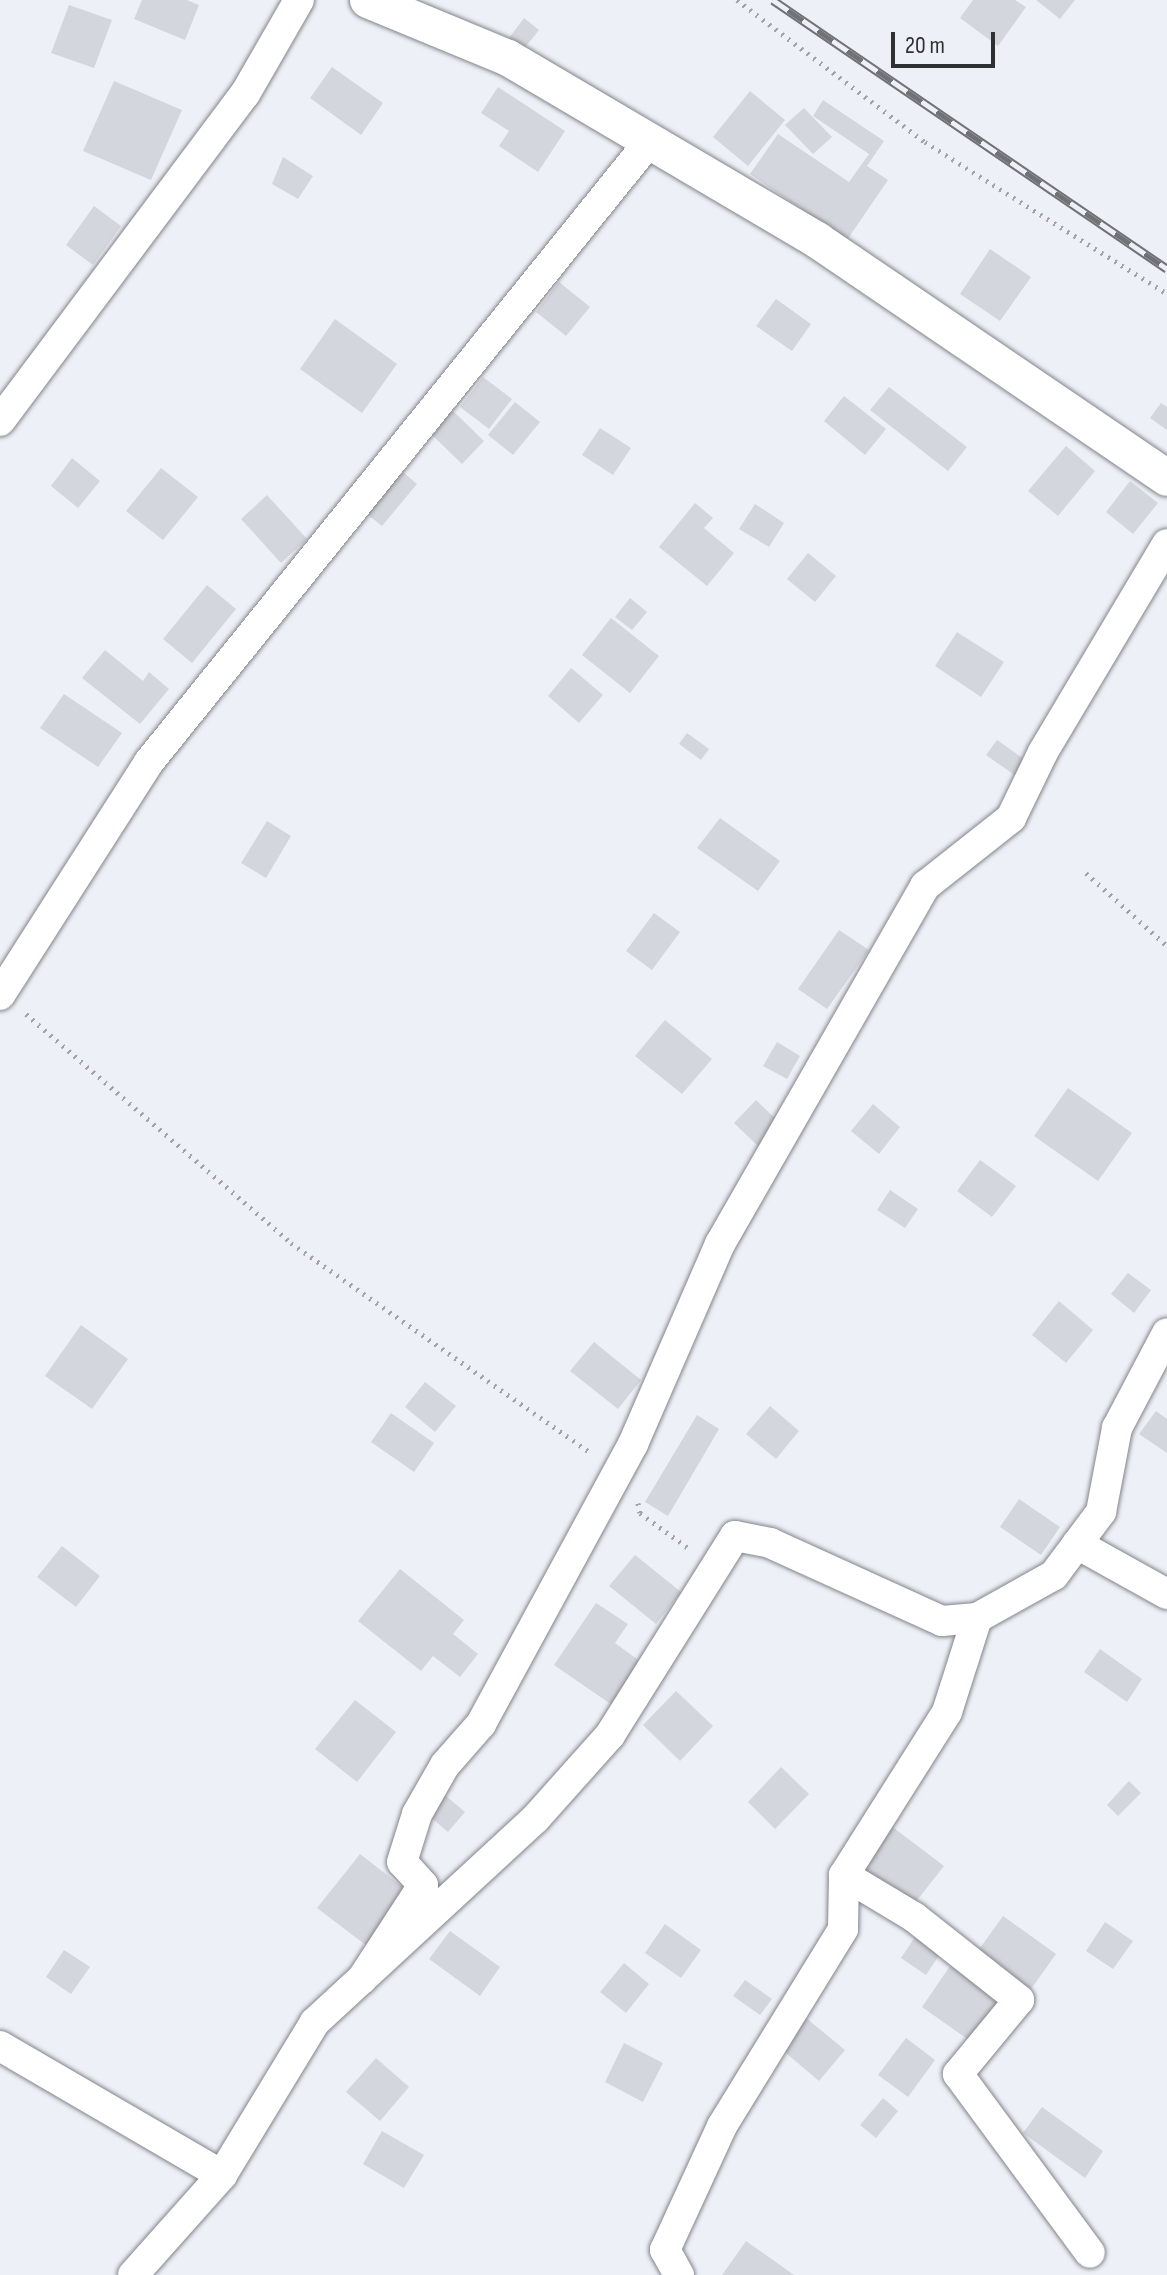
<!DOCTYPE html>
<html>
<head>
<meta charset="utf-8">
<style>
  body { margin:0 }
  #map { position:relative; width:1167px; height:2275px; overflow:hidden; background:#edf0f7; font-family:"Sofia Sans Condensed",sans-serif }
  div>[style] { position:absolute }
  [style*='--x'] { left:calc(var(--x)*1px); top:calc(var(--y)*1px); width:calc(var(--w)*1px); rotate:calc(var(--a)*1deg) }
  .building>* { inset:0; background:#d4d6dd }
  .path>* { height:5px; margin-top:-2.5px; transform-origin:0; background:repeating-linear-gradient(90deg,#a1a3a8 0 2px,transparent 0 8px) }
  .roads { filter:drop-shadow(0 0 2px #82848a) drop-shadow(0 0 2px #82848a) }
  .minor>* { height:30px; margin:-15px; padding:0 15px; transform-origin:15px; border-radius:15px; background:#fff }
  .tertiary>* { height:36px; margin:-18px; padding:0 18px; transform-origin:18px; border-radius:18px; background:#fff }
  .rail>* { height:9px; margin-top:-4.5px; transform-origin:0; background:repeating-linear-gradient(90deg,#edf0f7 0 18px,#707276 0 36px); box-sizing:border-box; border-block:2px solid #707276 }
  span { translate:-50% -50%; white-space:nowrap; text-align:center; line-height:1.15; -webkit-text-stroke:8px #edf0f7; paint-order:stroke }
  .scale { position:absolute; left:891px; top:32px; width:104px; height:36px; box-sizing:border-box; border:4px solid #2f3033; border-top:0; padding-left:10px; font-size:24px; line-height:28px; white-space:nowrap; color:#2f3033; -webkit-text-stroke:6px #edf0f7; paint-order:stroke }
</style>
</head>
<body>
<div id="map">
  <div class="building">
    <div style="clip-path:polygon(142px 0,187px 0,199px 5px,185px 40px,134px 19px)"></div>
    <div style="clip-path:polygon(973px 0,1015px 0,1026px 7px,998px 46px,960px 18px)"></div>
    <div style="clip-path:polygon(1036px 0,1075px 0,1060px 19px)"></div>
    <div style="clip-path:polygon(69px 5px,112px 20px,94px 68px,51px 53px)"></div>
    <div style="clip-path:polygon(524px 18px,539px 30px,523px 50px,509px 38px)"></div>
    <div style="clip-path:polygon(332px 67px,383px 103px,361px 135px,310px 98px)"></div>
    <div style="clip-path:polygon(114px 81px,182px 110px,151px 180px,83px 151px)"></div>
    <div style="clip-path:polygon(498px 87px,565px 131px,538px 172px,499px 146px,509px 131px,481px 113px)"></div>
    <div style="clip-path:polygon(750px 91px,785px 120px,748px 166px,713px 137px)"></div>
    <div style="clip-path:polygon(823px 100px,884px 141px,867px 166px,888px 180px,847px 240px,750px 174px,778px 134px,849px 182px,869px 154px,813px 116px)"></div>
    <div style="clip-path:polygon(804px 108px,832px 137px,813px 154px,785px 125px)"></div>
    <div style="clip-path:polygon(283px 157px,313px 176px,298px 199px,272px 184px)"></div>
    <div style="clip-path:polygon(94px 206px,121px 226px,93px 265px,66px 245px)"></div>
    <div style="clip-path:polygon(990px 249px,1031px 277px,1000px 321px,960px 294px)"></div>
    <div style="clip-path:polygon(559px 282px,590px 307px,566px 336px,536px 312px)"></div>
    <div style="clip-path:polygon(776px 299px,811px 324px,792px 351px,756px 326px)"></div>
    <div style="clip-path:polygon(335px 319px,397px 364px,362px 413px,300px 369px)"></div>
    <div style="clip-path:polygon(483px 377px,512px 399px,489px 429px,460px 407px)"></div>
    <div style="clip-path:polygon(889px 387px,967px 447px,948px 471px,870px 410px)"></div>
    <div style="clip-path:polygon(844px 396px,886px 429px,865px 455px,824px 421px)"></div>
    <div style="clip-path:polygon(515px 402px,540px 422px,513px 455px,488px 435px)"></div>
    <div style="clip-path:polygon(1161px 403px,1167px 407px,1167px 430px,1150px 418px)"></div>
    <div style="clip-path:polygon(452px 410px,484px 441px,462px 464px,430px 433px)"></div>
    <div style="clip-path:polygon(600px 428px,631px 448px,613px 475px,582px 455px)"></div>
    <div style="clip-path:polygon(1066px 446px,1095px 471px,1058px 516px,1028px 491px)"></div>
    <div style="clip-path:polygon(72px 458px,100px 481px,78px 508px,51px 486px)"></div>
    <div style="clip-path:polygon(397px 467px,417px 484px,382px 526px,362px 510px)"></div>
    <div style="clip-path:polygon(161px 468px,198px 497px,163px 540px,126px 511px)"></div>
    <div style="clip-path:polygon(1130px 481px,1158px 503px,1133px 534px,1106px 512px)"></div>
    <div style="clip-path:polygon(267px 495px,307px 539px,281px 563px,241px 519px)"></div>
    <div style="clip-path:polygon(695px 503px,713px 518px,704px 528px,734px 553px,707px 586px,659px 547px)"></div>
    <div style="clip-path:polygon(755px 504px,784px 523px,769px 547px,739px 529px)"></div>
    <div style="clip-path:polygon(808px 553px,836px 576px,815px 602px,787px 579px)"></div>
    <div style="clip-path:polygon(207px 585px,236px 609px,192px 663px,163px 639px)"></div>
    <div style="clip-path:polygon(630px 598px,647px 612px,632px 630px,615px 617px)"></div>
    <div style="clip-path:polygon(611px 618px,659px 656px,630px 693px,582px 655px)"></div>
    <div style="clip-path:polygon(957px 632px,1004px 662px,981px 697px,935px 666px)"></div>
    <div style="clip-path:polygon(105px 650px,143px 681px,149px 672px,169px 689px,140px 724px,82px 678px)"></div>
    <div style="clip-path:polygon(571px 668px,603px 695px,579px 723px,548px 696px)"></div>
    <div style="clip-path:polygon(64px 694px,122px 733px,98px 767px,40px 728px)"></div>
    <div style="clip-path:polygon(687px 733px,709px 749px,701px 760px,679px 744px)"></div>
    <div style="clip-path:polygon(997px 740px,1031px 764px,1020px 779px,986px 755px)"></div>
    <div style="clip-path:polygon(720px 818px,780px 861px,758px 891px,697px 848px)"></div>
    <div style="clip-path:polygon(267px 821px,291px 836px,266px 878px,241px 863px)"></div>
    <div style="clip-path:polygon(654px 913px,680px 932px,652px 970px,626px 951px)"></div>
    <div style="clip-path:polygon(839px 930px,869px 950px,827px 1009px,798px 989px)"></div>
    <div style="clip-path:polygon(665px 1020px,712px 1059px,682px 1094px,635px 1056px)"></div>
    <div style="clip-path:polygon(777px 1042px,800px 1056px,787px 1079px,763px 1066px)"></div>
    <div style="clip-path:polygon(1068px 1088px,1132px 1133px,1098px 1181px,1034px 1136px)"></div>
    <div style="clip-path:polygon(756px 1100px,781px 1124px,759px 1147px,734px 1123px)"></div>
    <div style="clip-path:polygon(873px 1104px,900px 1127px,879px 1154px,851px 1131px)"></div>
    <div style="clip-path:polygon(980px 1160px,1016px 1186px,992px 1217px,957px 1191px)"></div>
    <div style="clip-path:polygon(890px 1190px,918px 1209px,905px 1228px,877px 1210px)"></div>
    <div style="clip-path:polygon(1128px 1273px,1151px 1290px,1134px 1313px,1111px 1294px)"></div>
    <div style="clip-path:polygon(1059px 1301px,1093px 1330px,1066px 1363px,1032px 1335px)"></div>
    <div style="clip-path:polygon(81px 1325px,128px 1359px,92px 1409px,45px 1376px)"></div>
    <div style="clip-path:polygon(594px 1342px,641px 1380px,618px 1409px,570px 1371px)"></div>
    <div style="clip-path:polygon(425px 1382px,456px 1406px,435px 1432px,405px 1407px)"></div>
    <div style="clip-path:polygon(770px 1406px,799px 1431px,776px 1459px,746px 1434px)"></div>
    <div style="clip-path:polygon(1156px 1411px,1167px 1419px,1167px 1453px,1139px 1434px)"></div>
    <div style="clip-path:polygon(391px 1413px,434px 1443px,414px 1472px,371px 1442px)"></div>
    <div style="clip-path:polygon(697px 1415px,719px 1429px,668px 1516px,645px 1502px)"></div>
    <div style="clip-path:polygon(1019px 1499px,1060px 1527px,1041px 1555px,1000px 1527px)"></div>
    <div style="clip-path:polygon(62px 1546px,100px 1576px,76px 1607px,37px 1577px)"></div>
    <div style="clip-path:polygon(635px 1555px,681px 1592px,656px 1624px,609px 1586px)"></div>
    <div style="clip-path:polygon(400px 1569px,464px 1620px,453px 1634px,478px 1654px,460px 1677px,433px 1656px,421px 1671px,358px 1621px)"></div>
    <div style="clip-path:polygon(596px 1603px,628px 1624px,615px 1643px,641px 1662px,612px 1705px,554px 1665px)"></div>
    <div style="clip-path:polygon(1100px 1649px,1142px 1679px,1127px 1702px,1084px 1672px)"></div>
    <div style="clip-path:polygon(676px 1691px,713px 1726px,680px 1761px,643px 1725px)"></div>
    <div style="clip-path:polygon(355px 1700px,396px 1732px,357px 1782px,315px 1749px)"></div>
    <div style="clip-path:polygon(781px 1767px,809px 1794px,775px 1829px,748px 1802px)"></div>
    <div style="clip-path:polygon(1129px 1781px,1141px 1793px,1118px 1816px,1107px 1805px)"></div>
    <div style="clip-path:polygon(439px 1790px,465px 1812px,448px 1832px,422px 1810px)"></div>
    <div style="clip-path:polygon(886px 1822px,944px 1866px,911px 1908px,854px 1865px)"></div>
    <div style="clip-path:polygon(360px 1854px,409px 1892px,367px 1946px,317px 1908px)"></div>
    <div style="clip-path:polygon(1003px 1916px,1056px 1954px,1031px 1989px,978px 1951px)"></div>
    <div style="clip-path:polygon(1105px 1922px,1133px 1941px,1113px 1969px,1086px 1951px)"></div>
    <div style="clip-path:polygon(665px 1924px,701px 1950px,681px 1978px,645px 1953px)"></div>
    <div style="clip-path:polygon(450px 1931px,500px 1967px,480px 1996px,429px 1959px)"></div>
    <div style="clip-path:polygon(919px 1931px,944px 1948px,926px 1975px,901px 1958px)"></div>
    <div style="clip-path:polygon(64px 1950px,90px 1967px,71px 1994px,46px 1977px)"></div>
    <div style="clip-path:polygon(624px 1963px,649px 1984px,626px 2013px,600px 1992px)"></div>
    <div style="clip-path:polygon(950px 1966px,1002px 2002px,973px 2043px,922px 2007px)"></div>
    <div style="clip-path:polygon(745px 1980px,772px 1999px,760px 2015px,733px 1996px)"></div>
    <div style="clip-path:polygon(800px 2013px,845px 2050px,819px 2081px,774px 2043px)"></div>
    <div style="clip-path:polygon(906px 2038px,935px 2060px,908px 2097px,878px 2075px)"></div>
    <div style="clip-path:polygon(624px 2043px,663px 2063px,643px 2102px,605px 2082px)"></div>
    <div style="clip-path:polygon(376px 2058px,409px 2087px,380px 2121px,346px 2092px)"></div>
    <div style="clip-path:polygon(883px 2098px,898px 2111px,876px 2138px,860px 2125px)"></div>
    <div style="clip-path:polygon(1042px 2107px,1103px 2151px,1085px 2178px,1023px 2133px)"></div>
    <div style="clip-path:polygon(382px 2131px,424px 2155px,404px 2188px,363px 2164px)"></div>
    <div style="clip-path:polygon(746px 2241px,794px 2275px,722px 2275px)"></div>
  </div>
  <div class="path">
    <div style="--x:737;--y:0;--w:236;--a:37.1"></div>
    <div style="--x:925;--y:142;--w:286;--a:32.1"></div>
    <div style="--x:1086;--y:873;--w:109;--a:42"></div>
    <div style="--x:26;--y:1014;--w:350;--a:40.8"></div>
    <div style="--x:291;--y:1243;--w:368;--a:35"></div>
    <div style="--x:638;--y:1503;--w:10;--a:79"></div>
    <div style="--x:640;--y:1513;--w:63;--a:36"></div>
  </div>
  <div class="roads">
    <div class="minor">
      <div style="--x:0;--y:421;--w:409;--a:-53.2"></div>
      <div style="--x:245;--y:94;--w:108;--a:-60.1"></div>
      <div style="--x:0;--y:995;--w:277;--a:-57.4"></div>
      <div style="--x:149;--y:762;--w:796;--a:-51.12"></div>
      <div style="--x:1077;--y:1544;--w:103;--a:29.1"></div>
      <div style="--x:844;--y:1875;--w:82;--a:31"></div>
      <div style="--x:914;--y:1917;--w:134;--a:38.3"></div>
      <div style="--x:1019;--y:2000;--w:96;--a:129.5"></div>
      <div style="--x:958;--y:2074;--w:222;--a:53.6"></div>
      <div style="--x:362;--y:1979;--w:112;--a:-57"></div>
      <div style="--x:423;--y:1885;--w:31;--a:-132"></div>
      <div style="--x:402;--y:1862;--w:50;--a:-72.6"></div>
      <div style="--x:417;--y:1814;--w:56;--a:-60.3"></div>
      <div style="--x:445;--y:1765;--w:55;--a:-48.7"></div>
      <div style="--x:481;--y:1724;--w:319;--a:-61.5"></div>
      <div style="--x:633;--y:1444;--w:218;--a:-66.5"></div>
      <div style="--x:720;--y:1244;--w:413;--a:-60.2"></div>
      <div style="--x:925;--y:886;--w:110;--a:-38.3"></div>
      <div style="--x:1011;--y:818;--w:73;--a:-64.1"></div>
      <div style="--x:1043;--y:752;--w:242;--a:-59.2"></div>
      <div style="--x:0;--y:2046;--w:257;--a:30.2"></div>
      <div style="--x:222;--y:2175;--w:179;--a:-58.7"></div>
      <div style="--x:315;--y:2022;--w:299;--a:-42.7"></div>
      <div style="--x:535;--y:1819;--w:113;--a:-48.2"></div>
      <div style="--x:610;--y:1735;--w:235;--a:-57.9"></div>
      <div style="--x:735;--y:1536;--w:36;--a:11"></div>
      <div style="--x:770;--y:1543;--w:189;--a:24.4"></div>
      <div style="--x:942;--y:1621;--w:35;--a:-5"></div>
      <div style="--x:133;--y:2275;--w:134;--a:-48.3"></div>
      <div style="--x:679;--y:2275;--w:29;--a:-119"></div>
      <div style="--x:665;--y:2250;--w:136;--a:-65.3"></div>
      <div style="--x:722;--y:2126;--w:231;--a:-58.4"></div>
      <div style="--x:843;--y:1929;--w:54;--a:-88.9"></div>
      <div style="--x:844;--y:1875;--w:193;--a:-57.7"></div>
      <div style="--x:947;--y:1712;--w:99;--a:-72.3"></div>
      <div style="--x:977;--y:1618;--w:88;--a:-29.2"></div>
      <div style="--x:1054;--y:1575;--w:79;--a:-53.3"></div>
      <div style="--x:1101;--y:1512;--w:86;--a:-79.2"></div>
      <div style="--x:1117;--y:1428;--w:107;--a:-62.2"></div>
    </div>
    <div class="tertiary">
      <div style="--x:368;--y:0;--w:152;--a:22.5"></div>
      <div style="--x:508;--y:58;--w:359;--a:30.5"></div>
      <div style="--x:817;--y:240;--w:423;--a:34.2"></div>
    </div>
  </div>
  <div class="rail">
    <div style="--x:773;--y:0;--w:477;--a:34.3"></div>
  </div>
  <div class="scale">20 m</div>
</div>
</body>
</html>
